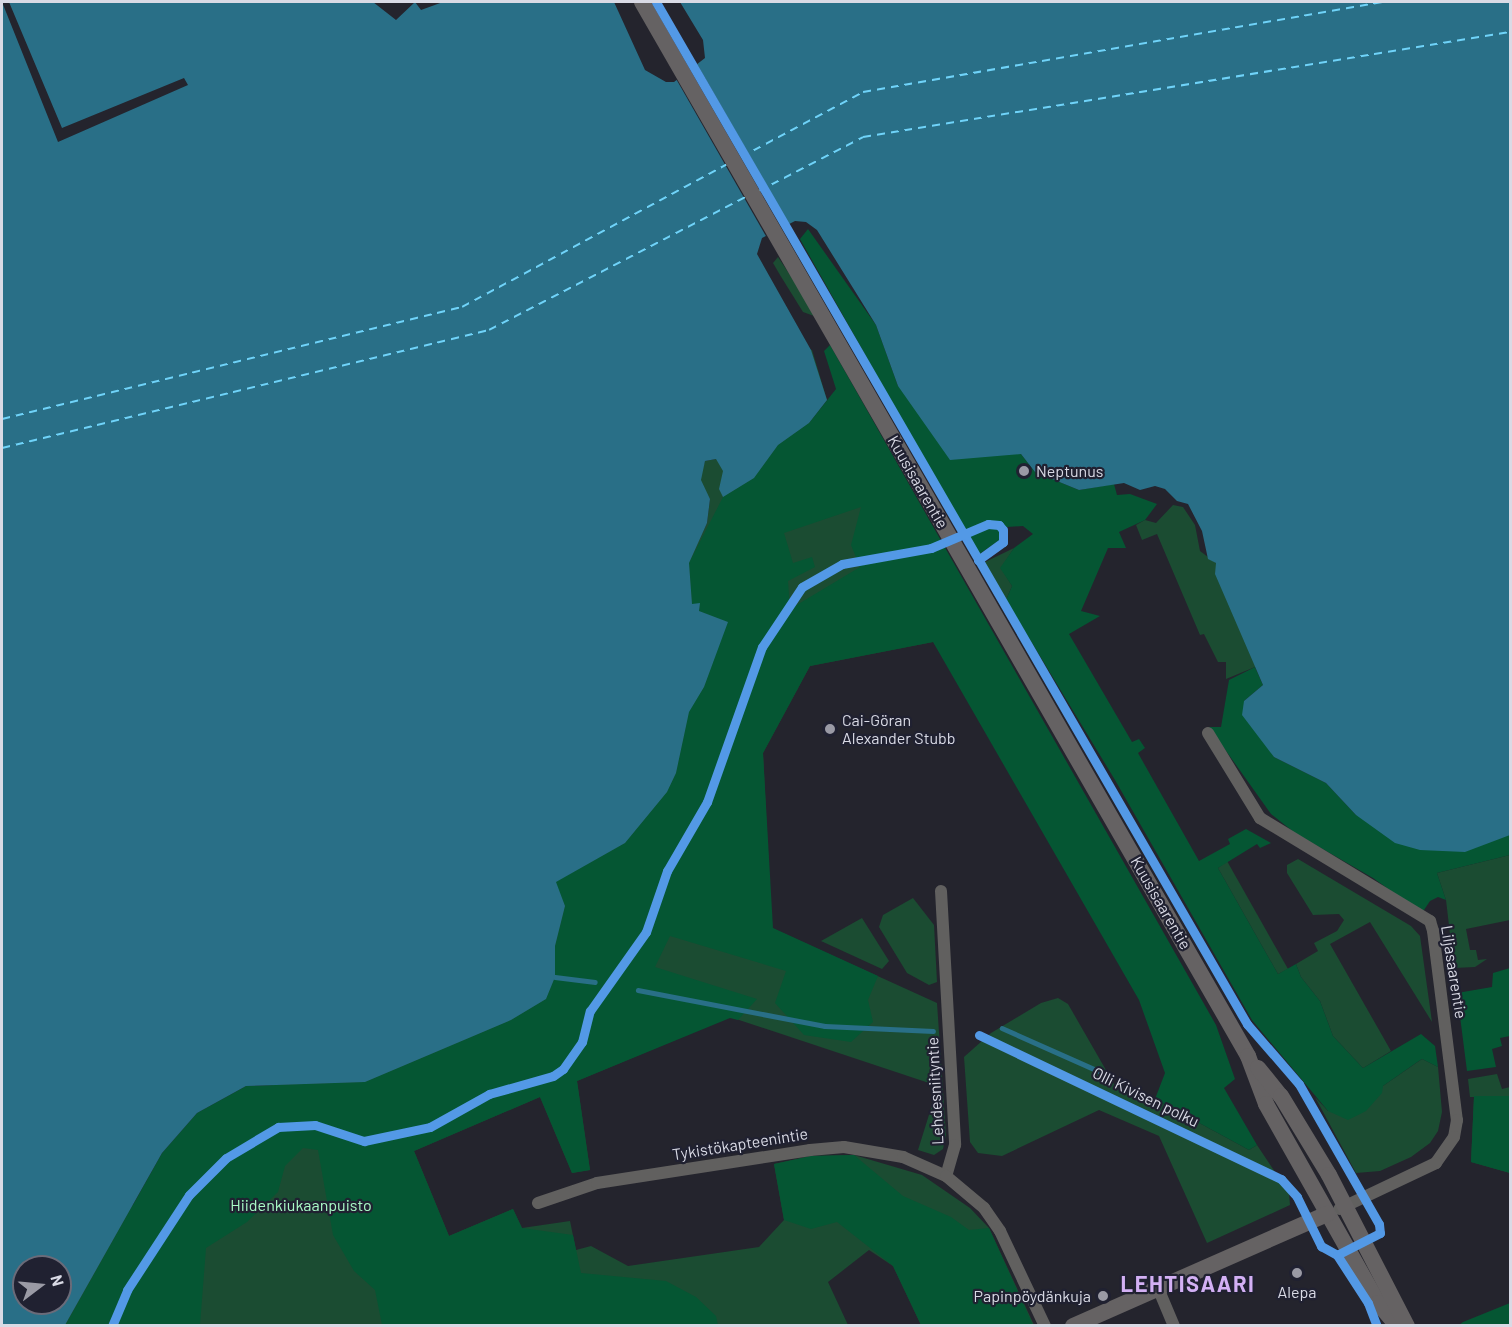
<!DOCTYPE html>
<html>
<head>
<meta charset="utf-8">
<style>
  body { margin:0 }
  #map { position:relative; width:1512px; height:1327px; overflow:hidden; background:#24242d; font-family:Barlow,sans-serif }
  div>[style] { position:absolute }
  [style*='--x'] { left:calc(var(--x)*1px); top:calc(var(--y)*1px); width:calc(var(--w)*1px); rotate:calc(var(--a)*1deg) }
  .green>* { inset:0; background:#1b4c32 }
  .forest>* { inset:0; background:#055633 }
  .water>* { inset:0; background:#296f87 }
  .pier>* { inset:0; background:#24242d }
  .stream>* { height:4.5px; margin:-2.25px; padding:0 2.25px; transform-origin:2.25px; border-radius:2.25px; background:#296f87 }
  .ferry>* { height:1.5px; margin-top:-0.75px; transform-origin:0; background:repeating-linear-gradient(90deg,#6fd3f9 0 8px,transparent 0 14px) }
  .street>* { height:12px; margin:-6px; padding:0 6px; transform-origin:6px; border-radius:6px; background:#61605f }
  .secondary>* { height:16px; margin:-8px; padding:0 8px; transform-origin:8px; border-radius:8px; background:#656263 }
  .cycleway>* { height:9px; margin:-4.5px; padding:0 4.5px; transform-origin:4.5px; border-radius:4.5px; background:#5399e6 }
  .dots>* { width:16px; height:16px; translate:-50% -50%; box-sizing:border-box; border:3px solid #202131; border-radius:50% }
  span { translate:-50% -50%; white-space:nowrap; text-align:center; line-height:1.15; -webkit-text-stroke:4.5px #202131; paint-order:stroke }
  .poi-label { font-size:16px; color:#d9dae5 }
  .left { translate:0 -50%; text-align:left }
  .right { translate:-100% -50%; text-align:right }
  .street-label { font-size:16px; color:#d9dae5 }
  .park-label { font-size:16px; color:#a9fac6 }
  .district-label { font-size:22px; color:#d3b0f4; font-weight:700; letter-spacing:1.5px }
  .frame { position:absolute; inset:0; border:3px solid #d9dae5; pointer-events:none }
  .north { position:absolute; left:12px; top:1255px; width:60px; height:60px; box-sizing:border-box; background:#202131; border:2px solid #6a6b79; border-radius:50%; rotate:74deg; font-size:16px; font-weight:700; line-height:24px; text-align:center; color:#d9dae5 }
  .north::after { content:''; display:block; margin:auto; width:21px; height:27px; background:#9a9aa5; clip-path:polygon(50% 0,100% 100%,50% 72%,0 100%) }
</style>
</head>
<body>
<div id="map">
  <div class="green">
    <div style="clip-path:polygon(778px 257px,794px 281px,814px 316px,803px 312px,780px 275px,773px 263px)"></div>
    <div style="clip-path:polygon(804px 348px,812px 350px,827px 400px,809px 423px,861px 506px,933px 642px,810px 666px,763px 753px,772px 928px,937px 1003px,946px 1135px,943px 1149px,934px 1155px,918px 1150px,938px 1086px,730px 1017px,577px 1081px,590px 1170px,572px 1173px,540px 1097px,414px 1151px,449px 1236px,513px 1209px,522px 1228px,570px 1221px,576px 1250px,591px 1246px,628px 1266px,759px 1247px,784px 1220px,774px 1164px,811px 1156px,854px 1155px,922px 1175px,970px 1208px,989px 1228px,1034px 1325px,921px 1325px,893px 1266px,869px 1250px,828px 1282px,848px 1325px,27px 1326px,60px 1303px,60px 1267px,535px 862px,707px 523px,710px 499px,699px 480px,705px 461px,716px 459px)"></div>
    <div style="clip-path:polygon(1173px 505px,1183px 507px,1195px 525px,1200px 551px,1216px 563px,1229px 604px,1510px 835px,1255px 667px,1226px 679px,1226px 662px,1218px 662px,1204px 634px,1200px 635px,1157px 534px,1142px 540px,1136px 525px,1145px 520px,1156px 523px)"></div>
    <div style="clip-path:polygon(1014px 548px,1001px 568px,1012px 586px,1006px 600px,983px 563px)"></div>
    <div style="clip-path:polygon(1510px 855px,1510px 920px,1466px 929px,1470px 950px,1476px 950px,1478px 960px,1487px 959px,1475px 967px,1454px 968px,1446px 900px,1437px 873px)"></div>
    <div style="clip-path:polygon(1298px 859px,1411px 926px,1420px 936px,1432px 1022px,1370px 922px,1330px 944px,1391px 1051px,1363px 1068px,1333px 1036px,1320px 1001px,1301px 977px,1296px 964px,1318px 951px,1314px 943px,1337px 931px,1344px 920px,1339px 914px,1313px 915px,1287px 873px,1287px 865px)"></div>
    <div style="clip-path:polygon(1227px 861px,1288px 969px,1278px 974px,1218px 868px)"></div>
    <div style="clip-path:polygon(913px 898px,934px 925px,937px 982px,929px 985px,907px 973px,879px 927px,883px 915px)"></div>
    <div style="clip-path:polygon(862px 918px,889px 961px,882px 969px,821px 941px)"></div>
    <div style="clip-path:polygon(1058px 998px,1068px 1004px,1114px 1084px,1155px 1099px,1249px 1150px,1257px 1145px,1289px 1193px,1290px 1205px,1207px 1243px,1159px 1136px,1099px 1110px,1002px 1156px,978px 1153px,970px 1142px,964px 1057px,991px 1033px,1041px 1003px)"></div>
    <div style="clip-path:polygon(1422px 1059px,1438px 1067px,1442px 1112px,1438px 1131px,1430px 1143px,1411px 1157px,1380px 1171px,1356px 1173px,1315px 1097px,1328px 1111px,1383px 1086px)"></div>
    <div style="clip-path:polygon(1497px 1074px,1502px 1089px,1510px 1087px,1510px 1173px,1471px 1162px,1474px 1097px,1470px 1097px,1468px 1079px)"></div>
  </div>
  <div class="forest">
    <div style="clip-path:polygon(808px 229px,876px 325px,898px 386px,992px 454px,1021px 454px,1035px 472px,1079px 490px,1114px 484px,1117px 495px,1130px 494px,1157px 504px,1145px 520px,1119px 532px,1126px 548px,1108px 548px,1081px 611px,1100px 616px,1069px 634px,1132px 742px,1139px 739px,1145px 748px,1138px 753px,1199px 861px,1230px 844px,1228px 839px,1246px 829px,1271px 843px,1260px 848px,1257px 844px,1218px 868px,1278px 974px,1296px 964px,1301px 977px,1320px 1001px,1333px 1036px,1363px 1068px,1421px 1034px,1435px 1046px,1438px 1067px,1422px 1059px,1416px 1063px,1383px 1086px,1382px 1093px,1366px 1111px,1348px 1120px,1328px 1111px,1252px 1020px,1115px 780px,1006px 600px,1012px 586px,1000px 568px,1014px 548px,1033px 534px,1023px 526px,1007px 527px,1001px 539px,978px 555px,800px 239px)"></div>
    <div style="clip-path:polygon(evenodd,830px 345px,1216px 1025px,1235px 1079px,1224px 1088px,1257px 1145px,1249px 1150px,1155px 1099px,1165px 1073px,1139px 1000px,933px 642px,810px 666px,763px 753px,773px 928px,878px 976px,868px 1000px,873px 1022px,851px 1042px,804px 1035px,775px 1003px,786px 971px,670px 936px,655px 967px,757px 999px,738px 1020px,730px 1018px,577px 1081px,590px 1170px,572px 1173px,540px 1097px,414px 1151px,449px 1236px,513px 1209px,522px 1228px,573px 1235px,581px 1273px,666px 1281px,696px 1297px,716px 1316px,718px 1325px,382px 1325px,375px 1290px,354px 1271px,333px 1235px,318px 1150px,303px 1148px,285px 1166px,278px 1192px,247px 1222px,206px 1248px,200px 1325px,65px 1326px,162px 1153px,197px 1113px,246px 1086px,365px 1082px,511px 1020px,546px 999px,555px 977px,555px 946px,565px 906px,555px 882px,625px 843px,667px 792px,676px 773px,689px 711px,704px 687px,727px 622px,699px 611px,700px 604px,692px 604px,689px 563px,723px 497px,754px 478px,778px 445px,809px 423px,836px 389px,824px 351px,830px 345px,861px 507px,851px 545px,860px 567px,790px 609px,788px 581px,815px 567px,812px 557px,793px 563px,784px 533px,861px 507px)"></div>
    <div style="clip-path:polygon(1255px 667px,1263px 685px,1244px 701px,1274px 757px,1326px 783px,1356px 815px,1510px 835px,1510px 855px,1437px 873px,1446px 900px,1438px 897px,1430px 901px,1422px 913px,1373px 878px,1295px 833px,1271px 814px,1209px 727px,1221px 727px,1229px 680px)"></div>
    <div style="clip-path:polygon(1510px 968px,1510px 1036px,1500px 1038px,1502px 1046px,1492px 1049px,1496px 1067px,1467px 1071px,1457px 993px,1492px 987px,1493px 973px)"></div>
    <div style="clip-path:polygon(1474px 1096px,1510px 1096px,1510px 1173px,1471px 1162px)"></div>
    <div style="clip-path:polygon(854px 1155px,903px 1196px,951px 1217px,969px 1230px,989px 1228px,1033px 1325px,921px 1325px,893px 1266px,837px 1222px,811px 1229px,784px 1220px,774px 1164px,811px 1156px)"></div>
    <div style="clip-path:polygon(1510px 1303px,1510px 1325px,1459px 1325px,1463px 1322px)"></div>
  </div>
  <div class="water">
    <div style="clip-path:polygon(evenodd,2px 2px,373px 2px,396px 20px,415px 2px,421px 10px,443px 2px,614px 2px,645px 70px,666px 82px,674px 82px,705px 58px,703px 40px,680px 2px,1510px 2px,1510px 835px,1465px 852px,1420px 850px,1395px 843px,1356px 815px,1326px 783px,1274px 757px,1242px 715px,1244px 701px,1263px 685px,1215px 574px,1216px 563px,1208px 559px,1202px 531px,1188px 504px,1177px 501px,1165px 489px,1155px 486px,1140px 490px,1124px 483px,1079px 490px,1035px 472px,1021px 454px,950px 460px,898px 386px,876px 325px,817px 230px,806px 222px,795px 221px,762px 238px,757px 254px,811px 350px,827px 400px,809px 423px,778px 445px,754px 478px,723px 497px,719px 489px,723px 471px,716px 459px,705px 461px,701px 480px,710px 499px,707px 523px,689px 563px,692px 604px,700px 603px,699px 611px,728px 622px,704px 687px,689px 712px,676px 773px,667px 792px,625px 843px,556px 882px,565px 906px,555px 946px,555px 977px,546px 999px,511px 1020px,365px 1082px,246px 1086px,197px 1113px,162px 1153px,65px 1325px,2px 1326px,2px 2px,24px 1267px,60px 1267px,60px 1303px,24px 1303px,24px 1267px)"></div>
  </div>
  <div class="pier">
    <div style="clip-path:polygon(2px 2px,9px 2px,62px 128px,184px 78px,188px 85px,58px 142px)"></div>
    <div style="clip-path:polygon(697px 64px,790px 226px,767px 238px,675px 77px)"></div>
  </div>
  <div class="stream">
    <div style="--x:555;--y:977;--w:40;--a:7.1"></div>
    <div style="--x:638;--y:990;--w:190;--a:10.9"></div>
    <div style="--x:825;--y:1026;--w:108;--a:2.7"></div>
    <div style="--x:1002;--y:1028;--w:108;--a:24"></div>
  </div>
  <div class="ferry">
    <div style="--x:741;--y:157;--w:138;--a:-28"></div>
    <div style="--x:863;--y:92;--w:527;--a:-9.84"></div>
    <div style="--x:759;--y:191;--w:117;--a:-27.4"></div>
    <div style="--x:863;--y:137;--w:655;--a:-9.22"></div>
    <div style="--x:2;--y:419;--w:473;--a:-13.7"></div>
    <div style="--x:462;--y:307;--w:300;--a:-28.3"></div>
    <div style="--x:2;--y:448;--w:501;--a:-13.62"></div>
    <div style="--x:489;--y:330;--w:289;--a:-27.4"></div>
  </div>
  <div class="street">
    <div style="--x:1208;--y:733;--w:100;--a:58.5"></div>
    <div style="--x:1260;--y:818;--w:199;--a:31.2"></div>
    <div style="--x:1430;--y:921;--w:10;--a:73"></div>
    <div style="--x:1433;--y:931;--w:191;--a:82.8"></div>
    <div style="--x:1457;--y:1120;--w:17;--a:100"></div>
    <div style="--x:1454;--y:1137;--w:32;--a:125"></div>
    <div style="--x:1436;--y:1163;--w:107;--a:154.6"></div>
    <div style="--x:941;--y:891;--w:254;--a:86.8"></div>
    <div style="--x:955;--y:1145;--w:32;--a:106"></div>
    <div style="--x:538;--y:1203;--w:62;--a:-18.7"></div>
    <div style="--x:597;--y:1183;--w:216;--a:-8.8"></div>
    <div style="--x:810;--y:1150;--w:34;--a:-5"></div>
    <div style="--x:844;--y:1147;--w:60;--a:9.6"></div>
    <div style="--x:903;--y:1157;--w:47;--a:23.8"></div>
    <div style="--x:946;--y:1176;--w:50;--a:40.1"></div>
    <div style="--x:984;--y:1208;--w:28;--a:55"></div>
    <div style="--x:1000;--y:1231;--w:105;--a:64.7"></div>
    <div style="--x:1158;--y:1288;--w:41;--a:67.2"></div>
  </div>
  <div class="secondary">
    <div style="--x:642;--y:2;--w:1216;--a:60.1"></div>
    <div style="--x:1248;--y:1056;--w:51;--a:69.4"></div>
    <div style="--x:1266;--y:1104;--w:228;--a:60.6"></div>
    <div style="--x:1378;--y:1303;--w:30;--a:50"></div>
    <div style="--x:1258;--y:1068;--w:36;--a:51"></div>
    <div style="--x:1281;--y:1096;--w:92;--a:58.7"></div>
    <div style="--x:1329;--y:1175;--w:170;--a:62.7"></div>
    <div style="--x:1073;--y:1326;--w:278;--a:-23.8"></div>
  </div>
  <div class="cycleway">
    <div style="--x:656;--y:2;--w:1181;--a:59.96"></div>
    <div style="--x:1247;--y:1024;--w:79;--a:49.1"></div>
    <div style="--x:1299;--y:1084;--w:161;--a:60.3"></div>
    <div style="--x:1379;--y:1224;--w:9;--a:84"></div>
    <div style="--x:1380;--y:1233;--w:48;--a:152.9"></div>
    <div style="--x:979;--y:1035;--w:335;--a:25.5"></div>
    <div style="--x:1281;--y:1179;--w:24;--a:48"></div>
    <div style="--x:1297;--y:1197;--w:55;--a:63.9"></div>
    <div style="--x:1321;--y:1246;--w:18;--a:29"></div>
    <div style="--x:1337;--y:1255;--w:57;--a:57.1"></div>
    <div style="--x:1368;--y:1303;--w:25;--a:69"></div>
    <div style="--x:112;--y:1326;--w:39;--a:-67"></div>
    <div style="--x:127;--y:1290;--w:113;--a:-56.9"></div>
    <div style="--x:189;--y:1195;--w:52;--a:-45"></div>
    <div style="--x:226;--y:1158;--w:61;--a:-30.8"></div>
    <div style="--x:278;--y:1127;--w:37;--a:-3"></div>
    <div style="--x:315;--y:1125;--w:52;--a:18.1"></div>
    <div style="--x:364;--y:1141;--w:67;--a:-12"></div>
    <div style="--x:430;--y:1127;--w:68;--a:-29.2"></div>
    <div style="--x:489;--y:1094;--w:66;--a:-15.7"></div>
    <div style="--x:553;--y:1076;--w:12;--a:-35"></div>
    <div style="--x:563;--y:1069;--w:33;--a:-55"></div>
    <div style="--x:582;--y:1042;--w:32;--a:-76"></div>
    <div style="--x:590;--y:1011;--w:97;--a:-54.7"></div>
    <div style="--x:646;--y:932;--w:65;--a:-71"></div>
    <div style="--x:667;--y:871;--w:80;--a:-59.9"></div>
    <div style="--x:707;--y:802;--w:164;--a:-70.5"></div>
    <div style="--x:762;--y:647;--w:72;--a:-56.3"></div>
    <div style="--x:802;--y:587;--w:46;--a:-29.9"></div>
    <div style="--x:842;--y:564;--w:90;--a:-10.2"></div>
    <div style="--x:931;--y:548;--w:62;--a:-22.8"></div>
    <div style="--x:988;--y:524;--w:11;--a:5"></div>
    <div style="--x:999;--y:525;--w:6;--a:51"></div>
    <div style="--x:1003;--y:530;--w:12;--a:90"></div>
    <div style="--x:1003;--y:542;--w:31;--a:144"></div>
  </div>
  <div class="dots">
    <div style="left:1024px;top:471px;background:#9a9aa5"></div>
    <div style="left:830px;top:729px;background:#9a9aa5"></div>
    <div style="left:1297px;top:1273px;background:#9a9aa5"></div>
    <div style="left:1103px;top:1296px;background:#9a9aa5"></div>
  </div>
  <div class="poi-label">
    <span class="left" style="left:1036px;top:471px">Neptunus</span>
    <span class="left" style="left:842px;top:729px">Cai-Göran<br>Alexander Stubb</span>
    <span style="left:1297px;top:1292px">Alepa</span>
    <span class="right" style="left:1091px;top:1296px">Papinpöydänkuja</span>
  </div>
  <div class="street-label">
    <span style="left:918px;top:482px;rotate:60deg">Kuusisaarentie</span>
    <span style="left:1161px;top:903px;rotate:60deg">Kuusisaarentie</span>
    <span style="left:1454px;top:972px;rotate:81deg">Liljasaarentie</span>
    <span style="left:935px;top:1091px;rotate:-93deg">Lehdesniityntie</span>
    <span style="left:1146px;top:1097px;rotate:26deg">Olli Kivisen polku</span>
    <span style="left:740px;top:1144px;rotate:-9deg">Tykistökapteenintie</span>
  </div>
  <div class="park-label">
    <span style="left:301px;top:1205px">Hiidenkiukaanpuisto</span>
  </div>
  <div class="district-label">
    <span style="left:1188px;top:1284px">LEHTISAARI</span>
  </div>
  <div class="frame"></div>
  <div class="north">N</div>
</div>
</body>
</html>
